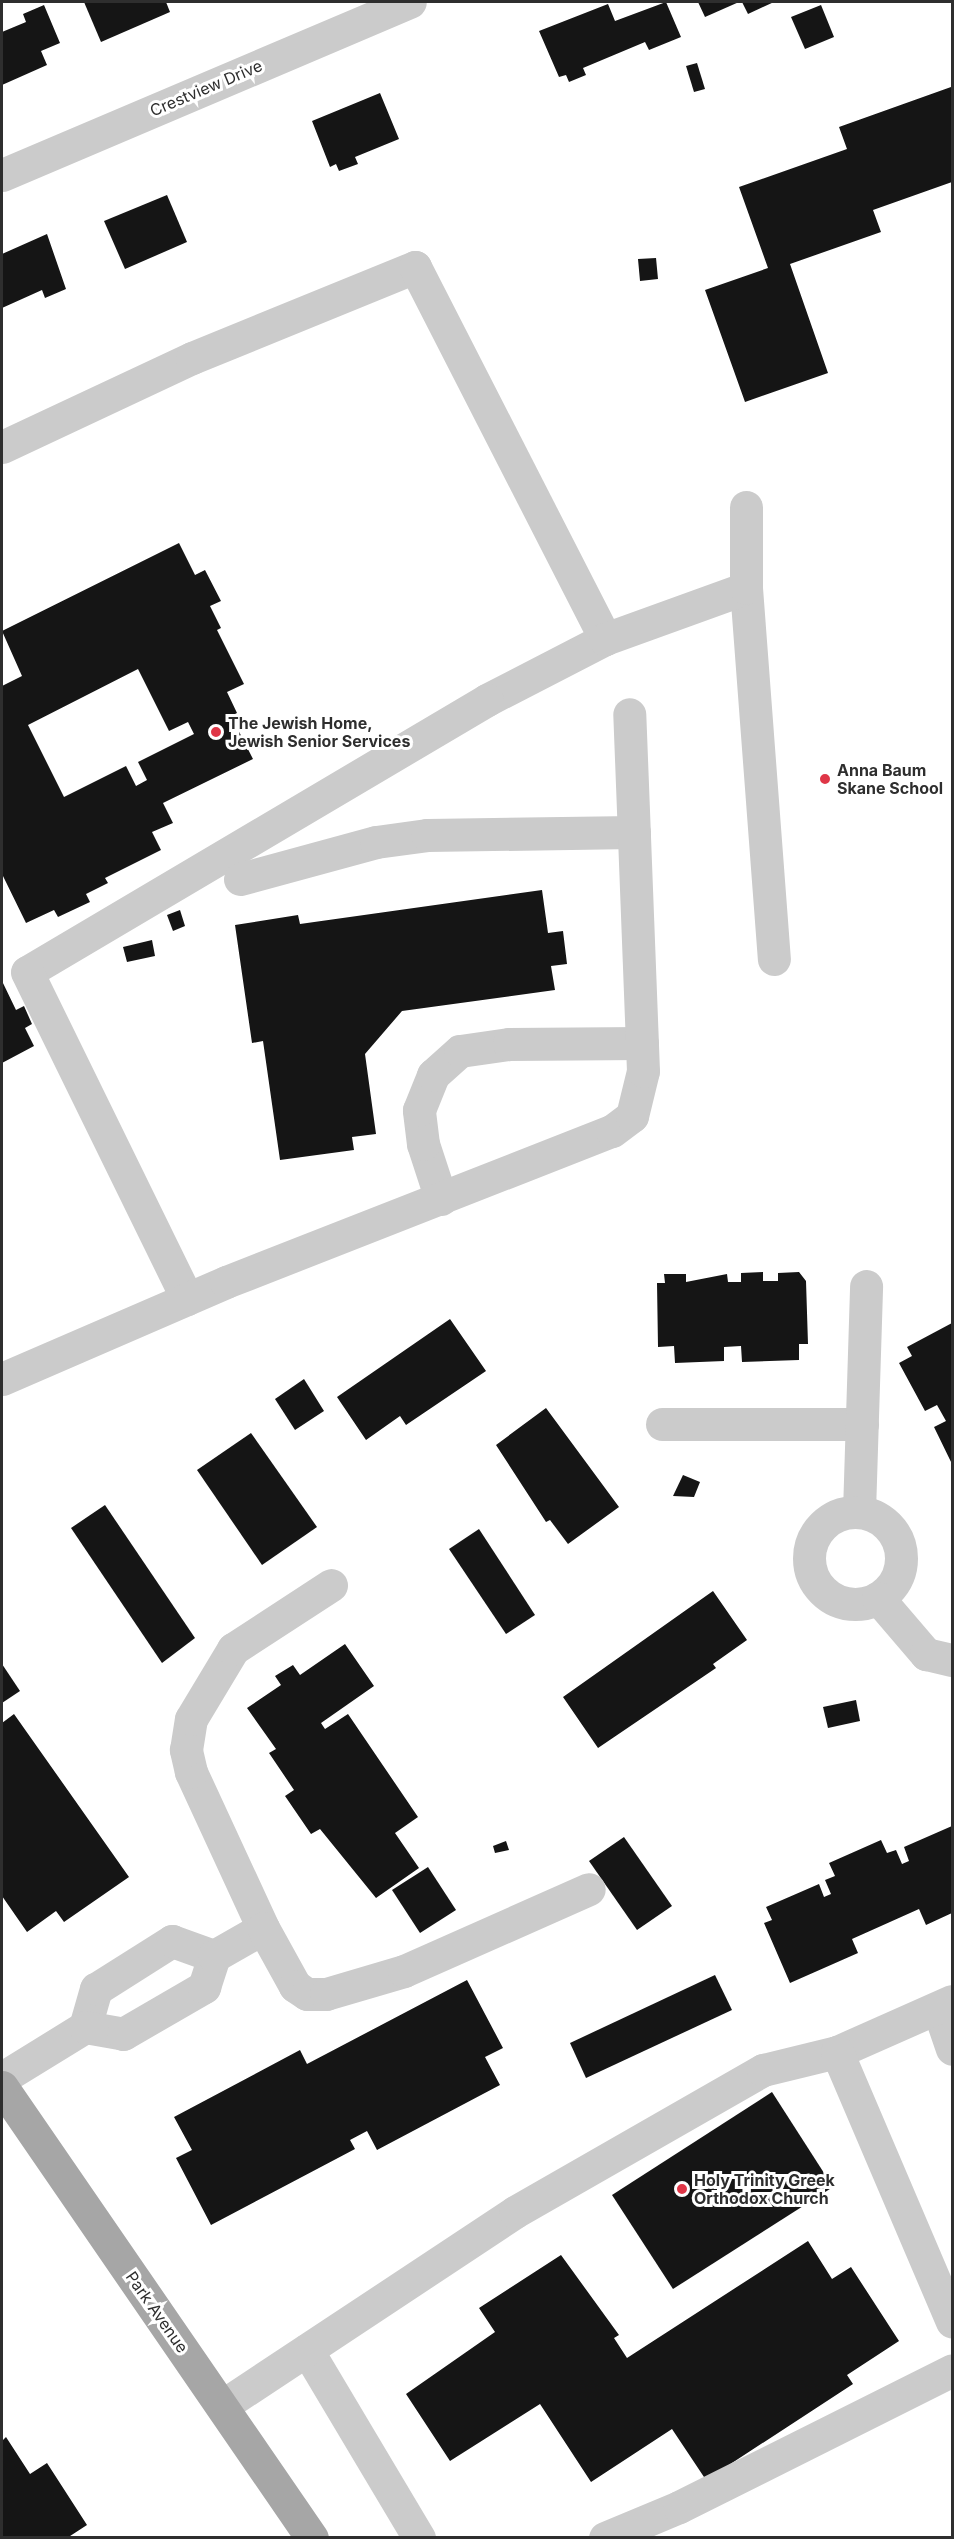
<!DOCTYPE html>
<html>
<head>
<meta charset="utf-8">
<style>
  body { margin:0 }
  #map { position:relative; width:954px; height:2539px; overflow:hidden; background:#fff; font-family:Inter,sans-serif }
  div>[style] { position:absolute }
  [style*='--x'] { left:calc(var(--x)*1px); top:calc(var(--y)*1px); width:calc(var(--w)*1px); rotate:calc(var(--a)*1deg) }
  .building>* { inset:0; background:#151515 }
  .minor>* { height:33px; margin:-16.5px; padding:0 16.5px; transform-origin:16.5px; border-radius:16.5px; background:#cbcbcb }
  .minor>.ring { margin:-16.5px; padding:0; box-sizing:content-box; background:none; border:33px solid #cbcbcb; border-radius:50% }
  .major>* { height:33px; margin:-16.5px; padding:0 16.5px; transform-origin:16.5px; border-radius:16.5px; background:#a6a6a6 }
  .dots>* { width:16px; height:16px; translate:-50% -50%; box-sizing:border-box; border:3px solid #fff; border-radius:50% }
  span { translate:-50% -50%; white-space:nowrap; text-align:center; line-height:1.15; -webkit-text-stroke:6px #fff; paint-order:stroke }
  .street-label { font-size:16px; color:#2e2e2e }
  .poi-label { font-size:16px; color:#2e2e2e; font-weight:700 }
  .left { translate:0 -50%; text-align:left }
  .frame { position:absolute; inset:0; border:3px solid #2e2e2e; pointer-events:none }
</style>
</head>
<body>
<div id="map">
  <div class="building">
    <div style="clip-path:polygon(84px 2px,166px 2px,170px 12px,101px 42px)"></div>
    <div style="clip-path:polygon(666px 2px,681px 37px,649px 50px,645px 42px,583px 68px,586px 75px,569px 82px,566px 75px,559px 77px,539px 31px,608px 4px,615px 21px)"></div>
    <div style="clip-path:polygon(698px 2px,739px 2px,705px 17px)"></div>
    <div style="clip-path:polygon(742px 2px,774px 2px,748px 14px)"></div>
    <div style="clip-path:polygon(44px 5px,60px 43px,41px 51px,47px 65px,2px 85px,2px 32px,26px 22px,23px 14px)"></div>
    <div style="clip-path:polygon(821px 5px,834px 37px,805px 49px,791px 17px)"></div>
    <div style="clip-path:polygon(697px 63px,705px 89px,694px 92px,686px 66px)"></div>
    <div style="clip-path:polygon(951px 87px,952px 182px,873px 210px,881px 232px,790px 264px,828px 373px,745px 402px,705px 290px,768px 268px,739px 187px,847px 149px,839px 127px)"></div>
    <div style="clip-path:polygon(380px 93px,399px 139px,355px 157px,358px 164px,339px 171px,336px 164px,330px 167px,312px 121px)"></div>
    <div style="clip-path:polygon(167px 195px,187px 242px,125px 269px,104px 221px)"></div>
    <div style="clip-path:polygon(47px 234px,66px 289px,45px 298px,42px 290px,2px 308px,2px 254px)"></div>
    <div style="clip-path:polygon(656px 258px,658px 279px,640px 281px,638px 259px)"></div>
    <div style="clip-path:polygon(evenodd,179px 543px,195px 575px,205px 570px,221px 601px,210px 606px,221px 628px,217px 630px,244px 684px,227px 692px,237px 713px,231px 716px,253px 759px,163px 803px,173px 823px,152px 832px,161px 850px,105px 878px,108px 883px,86px 894px,90px 902px,58px 917px,54px 910px,26px 923px,2px 874px,2px 686px,22px 676px,2px 631px,179px 543px,138px 669px,169px 731px,188px 722px,194px 734px,138px 762px,147px 780px,136px 786px,126px 766px,64px 797px,28px 725px,138px 669px)"></div>
    <div style="clip-path:polygon(542px 890px,548px 933px,563px 931px,567px 964px,551px 966px,555px 990px,402px 1011px,365px 1054px,376px 1134px,352px 1137px,354px 1150px,280px 1160px,263px 1041px,252px 1043px,235px 925px,298px 915px,300px 924px)"></div>
    <div style="clip-path:polygon(180px 910px,185px 926px,173px 931px,167px 915px)"></div>
    <div style="clip-path:polygon(152px 940px,155px 956px,127px 962px,123px 947px)"></div>
    <div style="clip-path:polygon(2px 981px,16px 1010px,24px 1006px,32px 1024px,25px 1028px,34px 1046px,2px 1063px)"></div>
    <div style="clip-path:polygon(763px 1272px,763px 1281px,778px 1281px,778px 1273px,799px 1272px,806px 1281px,808px 1344px,799px 1344px,799px 1360px,742px 1362px,741px 1346px,724px 1347px,724px 1361px,675px 1363px,674px 1346px,658px 1347px,657px 1283px,665px 1283px,664px 1274px,686px 1274px,686px 1282px,727px 1274px,728px 1282px,741px 1282px,741px 1273px)"></div>
    <div style="clip-path:polygon(450px 1319px,486px 1371px,406px 1425px,400px 1416px,366px 1440px,337px 1397px)"></div>
    <div style="clip-path:polygon(952px 1323px,952px 1464px,934px 1427px,946px 1421px,937px 1405px,925px 1411px,899px 1363px,912px 1356px,907px 1347px)"></div>
    <div style="clip-path:polygon(304px 1379px,324px 1411px,295px 1430px,275px 1399px)"></div>
    <div style="clip-path:polygon(546px 1408px,619px 1507px,568px 1544px,550px 1520px,546px 1522px,496px 1445px)"></div>
    <div style="clip-path:polygon(251px 1433px,317px 1527px,262px 1565px,197px 1470px)"></div>
    <div style="clip-path:polygon(683px 1475px,700px 1482px,694px 1497px,673px 1496px)"></div>
    <div style="clip-path:polygon(105px 1505px,195px 1638px,162px 1663px,71px 1528px)"></div>
    <div style="clip-path:polygon(479px 1529px,535px 1615px,506px 1634px,449px 1549px)"></div>
    <div style="clip-path:polygon(713px 1591px,747px 1640px,713px 1664px,716px 1668px,598px 1748px,563px 1697px)"></div>
    <div style="clip-path:polygon(345px 1644px,374px 1686px,321px 1723px,325px 1729px,348px 1714px,418px 1817px,395px 1833px,419px 1868px,376px 1898px,320px 1829px,311px 1834px,285px 1796px,294px 1790px,269px 1753px,276px 1749px,247px 1708px,281px 1685px,275px 1676px,293px 1665px,300px 1675px)"></div>
    <div style="clip-path:polygon(2px 1664px,20px 1691px,2px 1703px)"></div>
    <div style="clip-path:polygon(856px 1700px,860px 1721px,828px 1728px,823px 1707px)"></div>
    <div style="clip-path:polygon(14px 1714px,129px 1877px,64px 1922px,56px 1911px,27px 1932px,2px 1896px,2px 1723px)"></div>
    <div style="clip-path:polygon(952px 1826px,952px 1913px,926px 1925px,919px 1909px,852px 1939px,858px 1953px,790px 1983px,764px 1923px,772px 1920px,766px 1907px,819px 1884px,824px 1897px,831px 1894px,825px 1880px,835px 1876px,829px 1863px,881px 1840px,887px 1853px,896px 1850px,902px 1864px,909px 1861px,904px 1847px)"></div>
    <div style="clip-path:polygon(624px 1837px,672px 1906px,637px 1930px,589px 1861px)"></div>
    <div style="clip-path:polygon(506px 1841px,509px 1850px,495px 1853px,493px 1846px)"></div>
    <div style="clip-path:polygon(428px 1867px,456px 1910px,420px 1933px,392px 1890px)"></div>
    <div style="clip-path:polygon(715px 1975px,732px 2010px,586px 2078px,570px 2043px)"></div>
    <div style="clip-path:polygon(467px 1980px,503px 2048px,485px 2057px,500px 2085px,377px 2150px,367px 2131px,350px 2140px,355px 2149px,211px 2225px,176px 2158px,192px 2150px,174px 2117px,300px 2050px,307px 2064px)"></div>
    <div style="clip-path:polygon(772px 2092px,833px 2187px,673px 2289px,612px 2195px)"></div>
    <div style="clip-path:polygon(808px 2241px,832px 2279px,851px 2267px,899px 2341px,847px 2375px,853px 2384px,706px 2480px,672px 2429px,591px 2482px,540px 2404px,450px 2461px,406px 2394px,495px 2332px,479px 2308px,561px 2255px,619px 2335px,614px 2338px,627px 2358px)"></div>
    <div style="clip-path:polygon(6px 2437px,30px 2474px,47px 2463px,87px 2525px,67px 2538px,2px 2538px,2px 2441px)"></div>
  </div>
  <div class="minor">
    <div style="--x:2;--y:175;--w:443;--a:-23"></div>
    <div style="--x:2;--y:447;--w:210;--a:-25.1"></div>
    <div style="--x:192;--y:358;--w:241;--a:-22.2"></div>
    <div style="--x:415;--y:267;--w:418;--a:62.9"></div>
    <div style="--x:605;--y:639;--w:133;--a:152.7"></div>
    <div style="--x:487;--y:700;--w:534;--a:149.4"></div>
    <div style="--x:27;--y:972;--w:364;--a:63.9"></div>
    <div style="--x:746;--y:588;--w:372;--a:85.7"></div>
    <div style="--x:605;--y:639;--w:150;--a:-19.9"></div>
    <div style="--x:746;--y:588;--w:81;--a:-90"></div>
    <div style="--x:240;--y:879;--w:141;--a:-15.2"></div>
    <div style="--x:376;--y:842;--w:51;--a:-7.8"></div>
    <div style="--x:427;--y:835;--w:207;--a:-0.8"></div>
    <div style="--x:441;--y:1199;--w:58;--a:-108.1"></div>
    <div style="--x:423;--y:1144;--w:34;--a:-97"></div>
    <div style="--x:419;--y:1110;--w:38;--a:-68"></div>
    <div style="--x:433;--y:1075;--w:36;--a:-42"></div>
    <div style="--x:460;--y:1051;--w:49;--a:-8.1"></div>
    <div style="--x:509;--y:1044;--w:133;--a:-0.4"></div>
    <div style="--x:2;--y:1379;--w:244;--a:-23.4"></div>
    <div style="--x:226;--y:1282;--w:414;--a:-21.4"></div>
    <div style="--x:612;--y:1131;--w:25;--a:-37"></div>
    <div style="--x:632;--y:1116;--w:46;--a:-76.3"></div>
    <div style="--x:643;--y:1071;--w:357;--a:-92.2"></div>
    <div style="--x:662;--y:1424;--w:200;--a:0"></div>
    <div style="--x:859;--y:1512;--w:226;--a:-88.2"></div>
    <div class="ring" style="left:809px;top:1512px;width:59px;height:59px"></div>
    <div style="--x:878;--y:1598;--w:74;--a:49.4"></div>
    <div style="--x:926;--y:1654;--w:27;--a:13"></div>
    <div style="--x:263;--y:1928;--w:172;--a:-114.8"></div>
    <div style="--x:191;--y:1772;--w:23;--a:-103"></div>
    <div style="--x:186;--y:1750;--w:31;--a:-81"></div>
    <div style="--x:191;--y:1719;--w:82;--a:-59"></div>
    <div style="--x:233;--y:1649;--w:117;--a:-33.1"></div>
    <div style="--x:938;--y:2008;--w:43;--a:71.1"></div>
    <div style="--x:85;--y:2027;--w:40;--a:-74"></div>
    <div style="--x:96;--y:1989;--w:90;--a:-32.3"></div>
    <div style="--x:172;--y:1941;--w:45;--a:19.7"></div>
    <div style="--x:837;--y:2052;--w:126;--a:-23.9"></div>
    <div style="--x:2;--y:2078;--w:97;--a:-31.6"></div>
    <div style="--x:85;--y:2027;--w:39;--a:10"></div>
    <div style="--x:123;--y:2034;--w:94;--a:-30.1"></div>
    <div style="--x:204;--y:1987;--w:33;--a:-72"></div>
    <div style="--x:214;--y:1956;--w:56;--a:-29.7"></div>
    <div style="--x:263;--y:1928;--w:66;--a:61.1"></div>
    <div style="--x:295;--y:1986;--w:14;--a:34"></div>
    <div style="--x:307;--y:1994;--w:19;--a:0"></div>
    <div style="--x:326;--y:1994;--w:81;--a:-16.4"></div>
    <div style="--x:404;--y:1971;--w:202;--a:-23.9"></div>
    <div style="--x:307;--y:2350;--w:219;--a:59.2"></div>
    <div style="--x:222;--y:2406;--w:351;--a:-33.5"></div>
    <div style="--x:515;--y:2212;--w:286;--a:-29.8"></div>
    <div style="--x:763;--y:2070;--w:76;--a:-13.7"></div>
    <div style="--x:837;--y:2052;--w:293;--a:66.9"></div>
    <div style="--x:605;--y:2538;--w:80;--a:-22.7"></div>
    <div style="--x:679;--y:2507;--w:305;--a:-26.6"></div>
  </div>
  <div class="major">
    <div style="--x:2;--y:2087;--w:547;--a:55.5"></div>
  </div>
  <div class="dots">
    <div style="left:216px;top:732px;background:#df3647"></div>
    <div style="left:825px;top:779px;background:#df3647"></div>
    <div style="left:682px;top:2189px;background:#df3647"></div>
  </div>
  <div class="street-label">
    <span style="left:206px;top:88px;rotate:-23deg">Crestview Drive</span>
    <span style="left:157px;top:2312px;rotate:55deg">Park Avenue</span>
  </div>
  <div class="poi-label">
    <span class="left" style="left:228px;top:732px">The Jewish Home,<br>Jewish Senior Services</span>
    <span class="left" style="left:837px;top:779px">Anna Baum<br>Skane School</span>
    <span class="left" style="left:694px;top:2189px">Holy Trinity Greek<br>Orthodox Church</span>
  </div>
  <div class="frame"></div>
</div>
</body>
</html>
